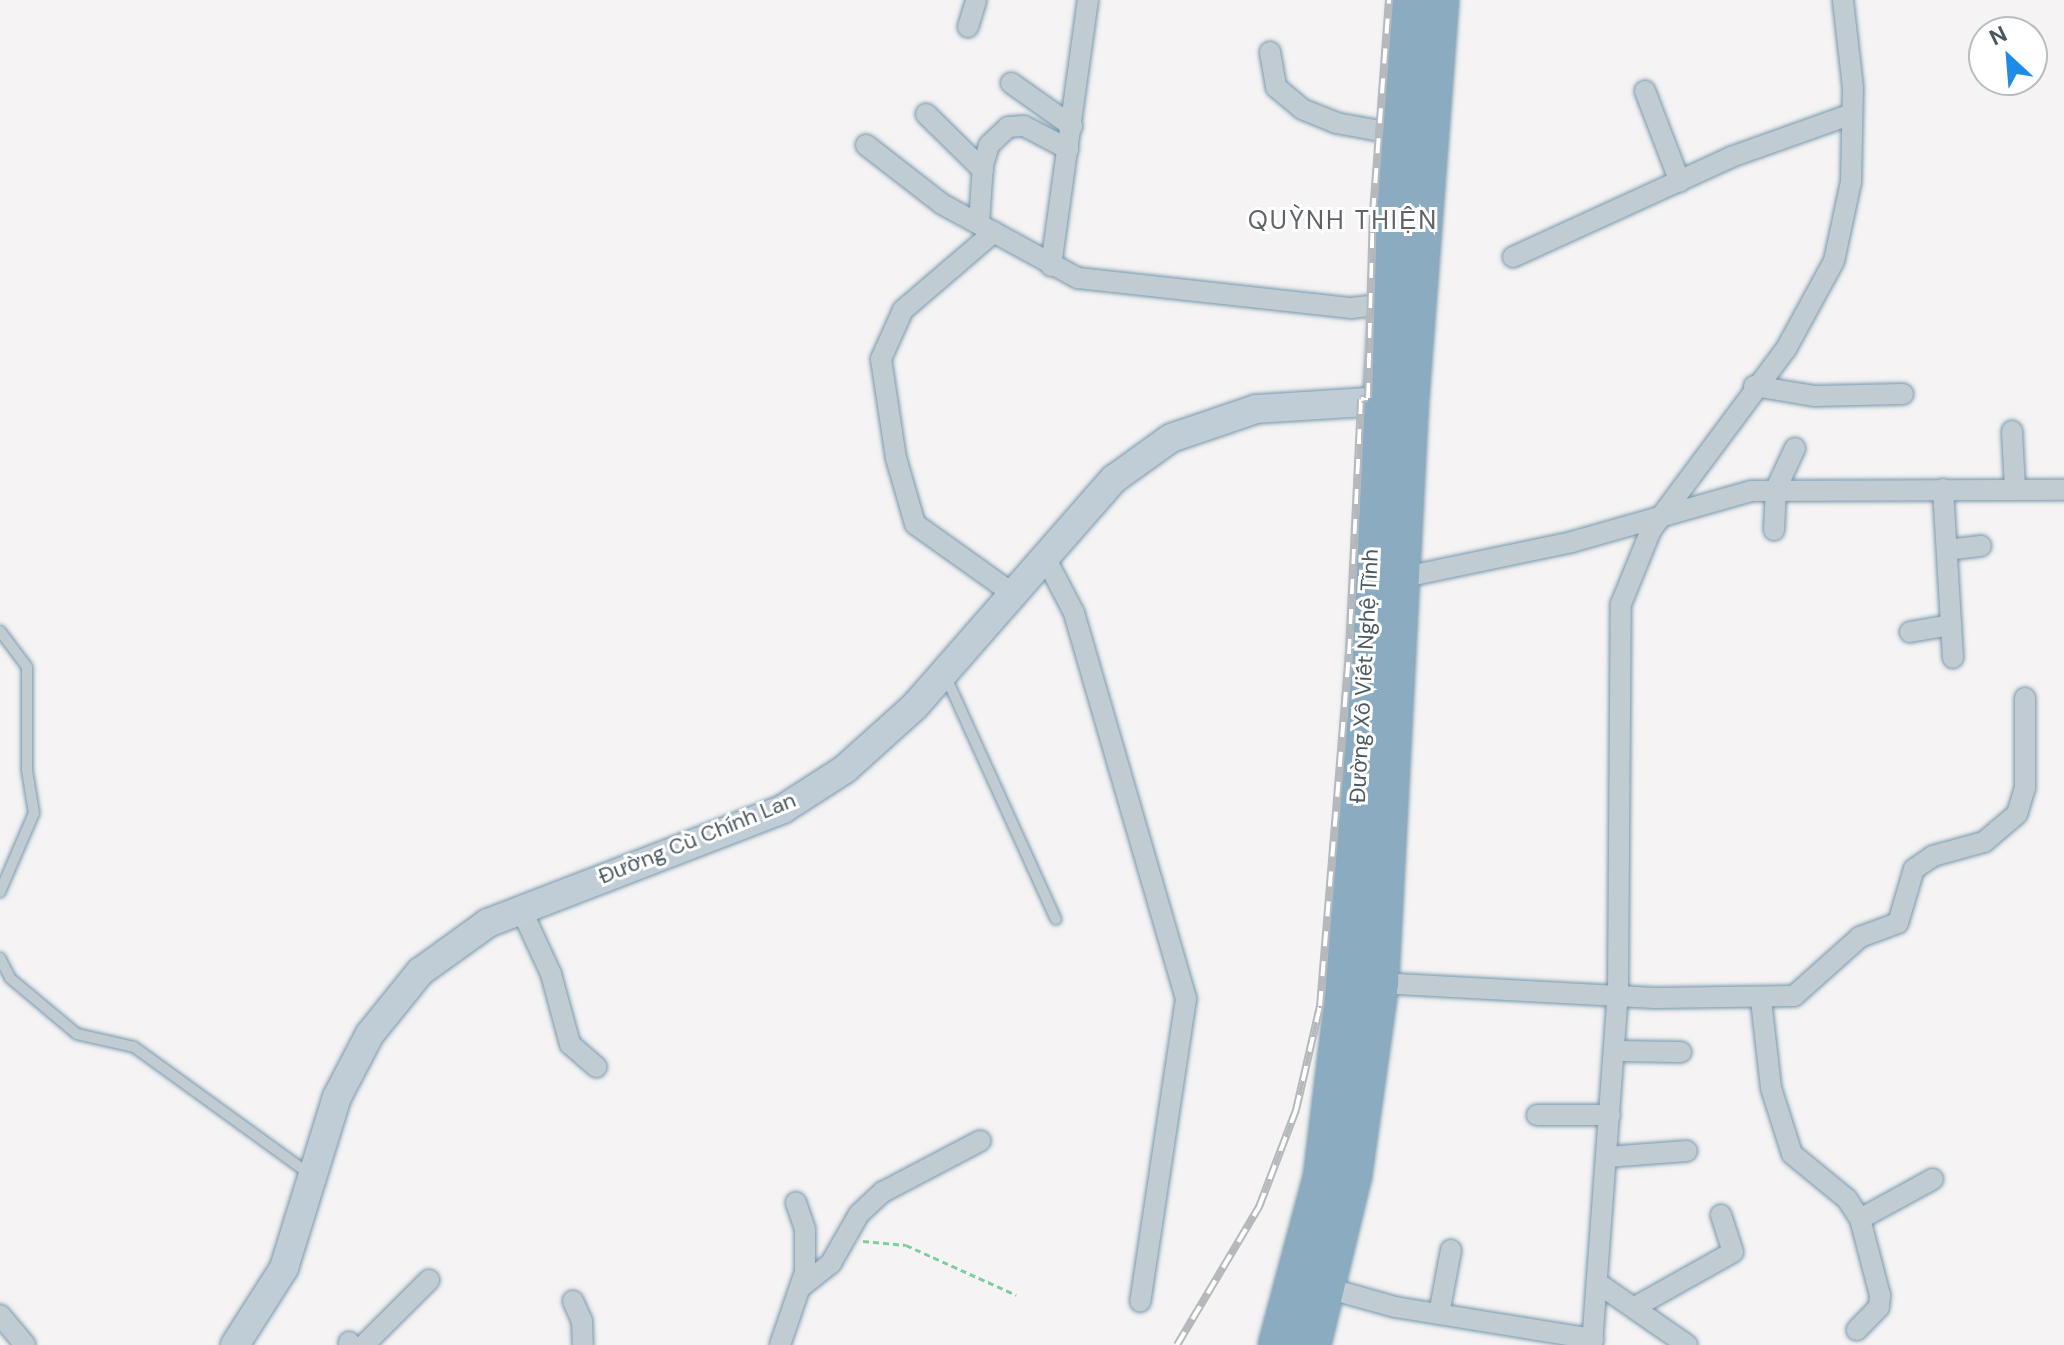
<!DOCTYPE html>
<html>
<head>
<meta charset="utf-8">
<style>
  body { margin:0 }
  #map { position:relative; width:2064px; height:1345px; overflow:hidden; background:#f5f3f3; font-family:"DM Sans",sans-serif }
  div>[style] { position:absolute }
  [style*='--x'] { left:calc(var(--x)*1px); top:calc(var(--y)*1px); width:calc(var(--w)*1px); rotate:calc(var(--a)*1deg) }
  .path>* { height:3px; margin-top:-1.5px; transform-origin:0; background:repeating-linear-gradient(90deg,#7bcf9b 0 6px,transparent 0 10px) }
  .roads { filter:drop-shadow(0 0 2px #7697ac) drop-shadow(0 0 2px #7697ac) }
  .lane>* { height:10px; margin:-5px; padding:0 5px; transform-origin:5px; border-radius:5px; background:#c1ccd2 }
  .street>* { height:20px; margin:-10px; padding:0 10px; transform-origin:10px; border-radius:10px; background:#c1ccd2 }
  .secondary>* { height:28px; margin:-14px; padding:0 14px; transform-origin:14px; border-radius:14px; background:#c1cdd6 }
  .highway>* { height:38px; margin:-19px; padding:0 19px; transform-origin:19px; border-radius:19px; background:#8bacc0 }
  .rail>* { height:8px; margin-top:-4px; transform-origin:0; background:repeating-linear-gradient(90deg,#fff 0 15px,#b5b9bd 0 30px); box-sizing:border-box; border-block:2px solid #b5b9bd }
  span { translate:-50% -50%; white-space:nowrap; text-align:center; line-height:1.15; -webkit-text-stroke:6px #fff; paint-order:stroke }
  .street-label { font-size:22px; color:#4a5961 }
  .quarter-label { font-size:26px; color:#5f6468; letter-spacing:2px }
  .north { position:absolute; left:1968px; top:16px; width:80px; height:80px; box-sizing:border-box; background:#fff; border:2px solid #b7bdc0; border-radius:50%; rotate:334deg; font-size:22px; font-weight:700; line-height:32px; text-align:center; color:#4a5961 }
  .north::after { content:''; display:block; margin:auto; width:28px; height:36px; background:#1c8ce6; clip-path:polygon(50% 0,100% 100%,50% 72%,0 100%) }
</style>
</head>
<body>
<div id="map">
  <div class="path">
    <div style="--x:863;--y:1241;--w:43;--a:5.3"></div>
    <div style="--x:906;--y:1245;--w:121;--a:24.4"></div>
  </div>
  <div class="roads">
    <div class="lane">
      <div style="--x:0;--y:631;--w:45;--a:53.1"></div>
      <div style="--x:27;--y:667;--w:103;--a:90"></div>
      <div style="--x:27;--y:770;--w:44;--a:80.8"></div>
      <div style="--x:34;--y:813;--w:86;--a:113.3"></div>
      <div style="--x:946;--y:677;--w:266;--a:65.6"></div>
      <div style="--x:0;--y:958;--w:22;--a:63"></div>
      <div style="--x:10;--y:978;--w:87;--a:39.9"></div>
      <div style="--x:77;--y:1034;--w:58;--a:12.8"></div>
      <div style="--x:134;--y:1047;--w:218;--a:35.9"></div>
    </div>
    <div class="street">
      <div style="--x:968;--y:27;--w:28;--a:-73"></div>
      <div style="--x:1270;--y:52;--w:36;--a:80"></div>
      <div style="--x:1276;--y:87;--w:34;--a:40"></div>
      <div style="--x:1302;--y:109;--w:37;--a:22"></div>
      <div style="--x:1336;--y:123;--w:73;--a:10.2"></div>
      <div style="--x:1011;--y:83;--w:75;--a:35.2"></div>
      <div style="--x:1645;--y:91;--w:97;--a:69"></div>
      <div style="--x:926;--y:114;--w:80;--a:44.5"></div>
      <div style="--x:866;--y:145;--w:96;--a:37.8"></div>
      <div style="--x:942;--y:204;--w:155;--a:28.6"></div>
      <div style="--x:1078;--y:278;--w:275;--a:6.3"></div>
      <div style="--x:1351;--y:308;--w:45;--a:-6.3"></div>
      <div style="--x:979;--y:223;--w:58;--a:-86.1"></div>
      <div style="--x:983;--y:165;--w:21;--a:-73"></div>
      <div style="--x:989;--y:145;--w:26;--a:-43"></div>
      <div style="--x:1008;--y:127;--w:16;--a:-4"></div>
      <div style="--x:1024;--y:126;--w:50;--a:27.6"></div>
      <div style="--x:994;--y:232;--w:120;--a:139.4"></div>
      <div style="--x:903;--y:310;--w:54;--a:114.2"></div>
      <div style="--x:881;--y:359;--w:100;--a:81.4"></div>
      <div style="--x:896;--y:458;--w:69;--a:73.9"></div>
      <div style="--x:915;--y:524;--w:120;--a:35.5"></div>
      <div style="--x:1513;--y:257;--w:240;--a:-24.6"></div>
      <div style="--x:1731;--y:157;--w:128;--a:-19.6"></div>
      <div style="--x:1051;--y:266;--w:269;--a:-82.1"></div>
      <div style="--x:1754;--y:386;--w:62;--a:9.3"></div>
      <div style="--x:1815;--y:396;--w:88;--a:-1.3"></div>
      <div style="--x:2012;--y:431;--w:58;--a:87"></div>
      <div style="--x:1943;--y:489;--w:169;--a:86.6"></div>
      <div style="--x:1774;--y:530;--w:41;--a:-87.2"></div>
      <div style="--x:1776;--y:489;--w:45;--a:-65.1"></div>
      <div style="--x:1947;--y:550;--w:34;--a:-7"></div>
      <div style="--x:1045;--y:557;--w:63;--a:62.6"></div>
      <div style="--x:1074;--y:613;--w:402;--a:73.8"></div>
      <div style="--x:1186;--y:999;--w:306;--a:98.6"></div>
      <div style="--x:1400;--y:578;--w:176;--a:-11.8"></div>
      <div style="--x:1572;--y:542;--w:186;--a:-15.9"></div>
      <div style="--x:1751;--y:491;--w:313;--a:-0.2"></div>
      <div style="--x:1910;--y:632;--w:42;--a:-9.7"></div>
      <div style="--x:521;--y:909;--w:72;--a:65.2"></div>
      <div style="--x:551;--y:974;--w:73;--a:74.8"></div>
      <div style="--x:570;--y:1044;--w:35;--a:41"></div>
      <div style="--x:1379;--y:983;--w:276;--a:3.1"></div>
      <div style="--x:1655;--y:998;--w:139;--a:-0.8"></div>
      <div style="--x:1794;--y:996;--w:89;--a:-41.8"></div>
      <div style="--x:1860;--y:937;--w:40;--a:-20.2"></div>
      <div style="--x:1898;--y:923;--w:56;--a:-73.5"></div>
      <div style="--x:1914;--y:869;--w:23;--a:-34"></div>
      <div style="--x:1933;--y:856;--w:53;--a:-15.4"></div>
      <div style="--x:1984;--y:842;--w:43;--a:-40.3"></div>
      <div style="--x:2017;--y:814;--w:27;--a:-73"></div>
      <div style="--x:2025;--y:788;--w:90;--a:-90"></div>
      <div style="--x:1761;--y:1000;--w:89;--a:83.5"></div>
      <div style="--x:1771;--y:1088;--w:69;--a:72.3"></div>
      <div style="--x:1792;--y:1154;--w:71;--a:39.3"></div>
      <div style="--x:1847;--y:1199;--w:24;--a:57"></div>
      <div style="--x:1860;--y:1219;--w:79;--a:75.3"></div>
      <div style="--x:1880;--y:1295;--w:12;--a:95"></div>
      <div style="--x:1879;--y:1307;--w:32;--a:134"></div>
      <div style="--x:1614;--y:1051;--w:67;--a:0.9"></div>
      <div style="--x:1537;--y:1115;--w:73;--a:0"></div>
      <div style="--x:1607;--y:1157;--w:80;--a:-4.3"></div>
      <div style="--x:1860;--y:1219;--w:83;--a:-28.7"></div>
      <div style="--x:1599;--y:1284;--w:107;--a:34.7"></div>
      <div style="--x:802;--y:1286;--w:37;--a:-38"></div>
      <div style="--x:831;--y:1263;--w:56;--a:-60.3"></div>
      <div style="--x:859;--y:1214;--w:33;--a:-43"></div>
      <div style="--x:883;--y:1192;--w:110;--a:-27.7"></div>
      <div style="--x:1327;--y:1288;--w:71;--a:15.6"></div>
      <div style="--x:1395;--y:1307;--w:201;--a:9.2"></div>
      <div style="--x:573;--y:1301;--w:22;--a:66"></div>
      <div style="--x:582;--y:1321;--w:24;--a:88"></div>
      <div style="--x:1635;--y:1307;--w:112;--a:-29.3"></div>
      <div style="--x:1733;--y:1252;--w:39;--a:-108"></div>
      <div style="--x:1439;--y:1314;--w:65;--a:-79.4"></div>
      <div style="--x:0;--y:1315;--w:39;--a:50"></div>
      <div style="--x:349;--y:1342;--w:3;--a:90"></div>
      <div style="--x:364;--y:1345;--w:92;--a:-45"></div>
      <div style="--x:780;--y:1345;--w:77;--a:-71.1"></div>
      <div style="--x:805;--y:1272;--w:43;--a:-90"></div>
      <div style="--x:805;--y:1229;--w:28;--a:-109"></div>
      <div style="--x:1592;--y:1345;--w:353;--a:-85.8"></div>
      <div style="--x:1618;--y:993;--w:389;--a:-89.6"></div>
      <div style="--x:1621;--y:604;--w:80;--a:-67.9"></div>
      <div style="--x:1651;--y:530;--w:226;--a:-53.3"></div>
      <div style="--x:1786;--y:349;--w:100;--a:-61.4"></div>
      <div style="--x:1834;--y:261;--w:81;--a:-77.9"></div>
      <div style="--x:1851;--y:182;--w:94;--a:-88.8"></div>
      <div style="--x:1853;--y:88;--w:89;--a:-96.5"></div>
    </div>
    <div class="secondary">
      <div style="--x:235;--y:1345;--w:91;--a:-57.5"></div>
      <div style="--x:284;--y:1268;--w:179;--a:-72.8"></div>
      <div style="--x:337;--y:1097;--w:71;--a:-62.4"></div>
      <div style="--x:370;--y:1034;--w:80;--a:-51.1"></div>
      <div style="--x:420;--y:972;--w:84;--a:-35.8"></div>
      <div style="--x:488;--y:923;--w:316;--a:-21.1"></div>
      <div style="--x:783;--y:809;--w:74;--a:-32.8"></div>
      <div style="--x:845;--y:769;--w:94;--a:-42"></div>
      <div style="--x:915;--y:706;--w:302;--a:-48.8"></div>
      <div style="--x:1114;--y:479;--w:70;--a:-35.7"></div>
      <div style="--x:1171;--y:438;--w:90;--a:-18.8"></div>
      <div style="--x:1256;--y:409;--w:145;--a:-3.6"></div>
    </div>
    <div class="highway">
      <div style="--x:1278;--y:1345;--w:174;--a:-75"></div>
      <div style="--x:1323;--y:1177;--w:182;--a:-83.1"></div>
      <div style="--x:1345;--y:996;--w:998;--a:-86.38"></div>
      <div style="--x:1311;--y:1345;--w:174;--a:-76.4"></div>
      <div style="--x:1352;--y:1176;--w:195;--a:-82"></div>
      <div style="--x:1379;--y:983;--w:583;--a:-87.05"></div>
      <div style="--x:1409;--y:401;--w:402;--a:-85.7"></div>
    </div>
  </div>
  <div class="rail">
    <div style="--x:1177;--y:1345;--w:161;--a:-59.3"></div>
    <div style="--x:1259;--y:1207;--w:104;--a:-69.1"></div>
    <div style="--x:1296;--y:1110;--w:107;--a:-77"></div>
    <div style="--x:1320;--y:1006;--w:353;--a:-85.3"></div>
    <div style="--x:1349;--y:654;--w:255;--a:-87.3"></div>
    <div style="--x:1361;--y:399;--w:7;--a:-8"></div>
    <div style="--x:1368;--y:398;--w:185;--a:-88.5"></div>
    <div style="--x:1373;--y:213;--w:214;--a:-85.7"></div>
  </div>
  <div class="street-label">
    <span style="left:1364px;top:676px;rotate:-87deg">Đường Xô Viết Nghệ Tĩnh</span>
    <span style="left:697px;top:838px;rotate:-22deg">Đường Cù Chính Lan</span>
  </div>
  <div class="quarter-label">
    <span style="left:1343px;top:221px">QUỲNH THIỆN</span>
  </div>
  <div class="north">N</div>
</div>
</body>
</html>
